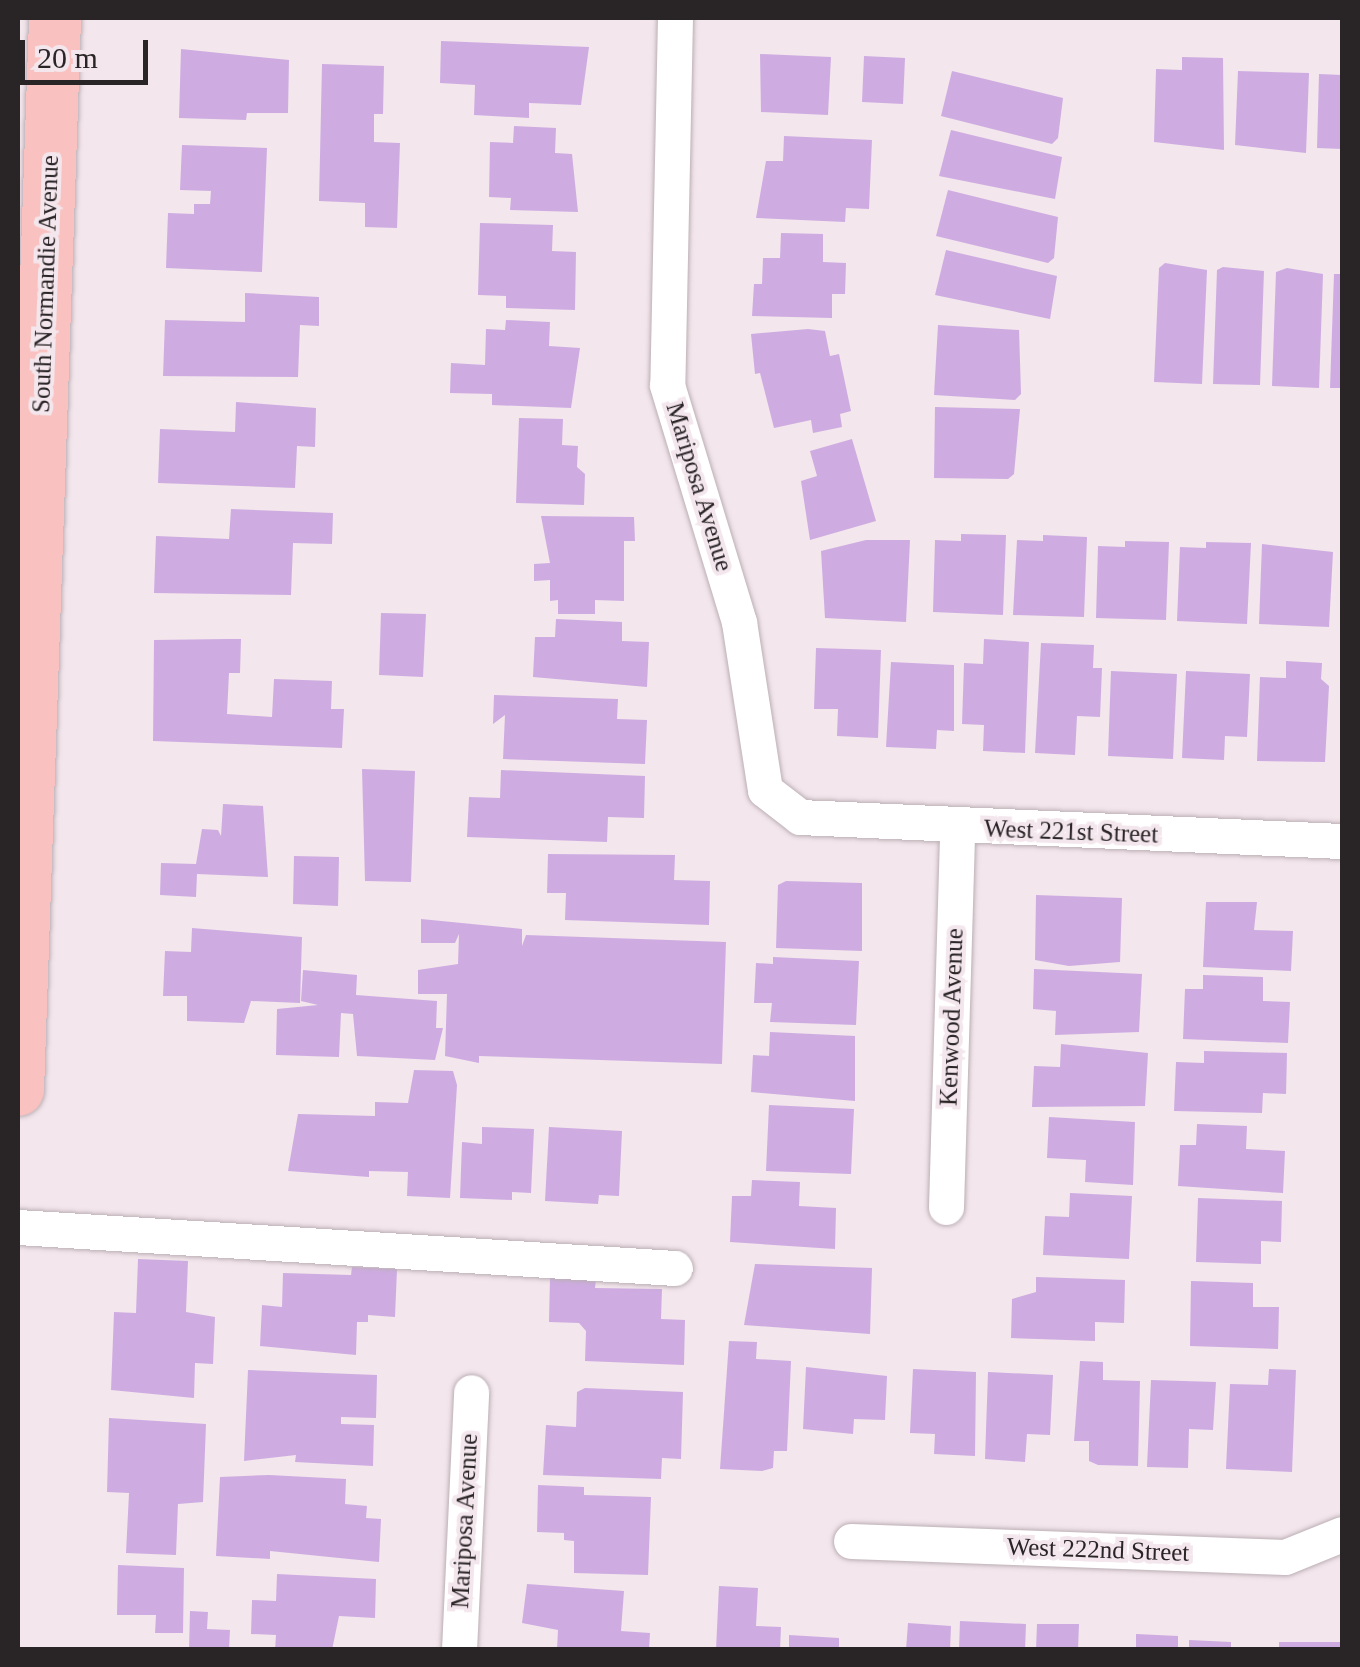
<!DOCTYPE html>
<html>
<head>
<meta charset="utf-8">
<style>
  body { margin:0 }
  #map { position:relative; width:1360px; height:1667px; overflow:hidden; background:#f3e6ec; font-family:Georgia,serif }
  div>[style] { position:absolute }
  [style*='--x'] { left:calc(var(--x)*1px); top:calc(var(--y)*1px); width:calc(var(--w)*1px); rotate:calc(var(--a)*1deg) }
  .building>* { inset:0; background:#ceace2 }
  .roads { filter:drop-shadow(0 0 2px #bbafb5) drop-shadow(0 0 2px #bbafb5) }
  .minor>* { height:35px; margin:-17.5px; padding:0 17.5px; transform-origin:17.5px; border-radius:17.5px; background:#fff }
  .primary>* { height:52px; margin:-26px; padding:0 26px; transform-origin:26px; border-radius:26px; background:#f9c2c0 }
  span { translate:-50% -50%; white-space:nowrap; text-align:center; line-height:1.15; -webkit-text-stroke:8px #f3e6ec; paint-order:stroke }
  .street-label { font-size:25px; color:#292426 }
  .frame { position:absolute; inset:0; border:20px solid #292426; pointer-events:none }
  .scale { position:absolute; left:20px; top:40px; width:128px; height:45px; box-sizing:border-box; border:5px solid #292426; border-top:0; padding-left:12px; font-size:30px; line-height:35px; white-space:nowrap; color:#292426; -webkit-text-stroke:8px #f3e6ec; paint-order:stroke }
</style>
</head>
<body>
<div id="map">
  <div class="building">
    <div style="clip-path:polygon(441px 41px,589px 47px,581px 105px,529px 103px,529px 118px,474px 115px,475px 85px,440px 83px)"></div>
    <div style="clip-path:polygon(181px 49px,289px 60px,288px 113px,247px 113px,246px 120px,179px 118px)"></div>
    <div style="clip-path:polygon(760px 54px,831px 57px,828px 115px,761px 112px)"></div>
    <div style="clip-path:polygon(864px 56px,905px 58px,903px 104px,862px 102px)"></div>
    <div style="clip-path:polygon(1182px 57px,1223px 58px,1224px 150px,1154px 142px,1156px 69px,1182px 70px)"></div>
    <div style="clip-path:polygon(322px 64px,384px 66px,383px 114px,374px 114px,374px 142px,400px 143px,397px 228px,365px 227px,365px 203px,319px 201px)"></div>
    <div style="clip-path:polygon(952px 71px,1063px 98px,1058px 138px,1052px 144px,941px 116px)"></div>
    <div style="clip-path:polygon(1238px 71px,1309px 73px,1306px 153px,1235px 145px)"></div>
    <div style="clip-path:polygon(1319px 74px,1342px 75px,1342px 149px,1317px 148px)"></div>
    <div style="clip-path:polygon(514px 126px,556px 128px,555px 153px,572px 154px,578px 212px,510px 210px,511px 198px,489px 197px,490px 142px,513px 143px)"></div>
    <div style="clip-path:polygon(951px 130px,1062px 157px,1055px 199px,939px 176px)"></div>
    <div style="clip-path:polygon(784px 136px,872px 140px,869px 209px,846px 208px,845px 222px,756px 218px,766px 161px,783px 161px)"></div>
    <div style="clip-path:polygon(182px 145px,267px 148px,262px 272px,166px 268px,168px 213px,194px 214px,194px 204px,210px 204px,211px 191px,180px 190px)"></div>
    <div style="clip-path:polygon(948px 190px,1058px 217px,1054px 258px,1048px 263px,936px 236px)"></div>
    <div style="clip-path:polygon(480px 223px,553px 225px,552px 251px,576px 252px,575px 310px,506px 308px,506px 296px,478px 295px)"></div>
    <div style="clip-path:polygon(781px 233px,823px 234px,823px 262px,846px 263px,845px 294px,832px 294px,832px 318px,752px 316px,754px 284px,762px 284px,763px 258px,780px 258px)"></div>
    <div style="clip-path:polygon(946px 250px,1057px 276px,1050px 319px,935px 295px)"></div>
    <div style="clip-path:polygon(1165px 263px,1207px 270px,1202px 384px,1154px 382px,1159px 268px)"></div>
    <div style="clip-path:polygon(1223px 267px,1264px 271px,1260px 385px,1213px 384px,1217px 270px)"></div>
    <div style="clip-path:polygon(1287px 268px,1323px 274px,1319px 388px,1272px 386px,1276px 272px)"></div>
    <div style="clip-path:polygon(1334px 274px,1342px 274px,1342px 388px,1330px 388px)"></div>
    <div style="clip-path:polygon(245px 293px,319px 297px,319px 326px,300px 325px,298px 377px,163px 376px,165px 320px,245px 322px)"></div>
    <div style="clip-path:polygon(506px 320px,550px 322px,549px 346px,580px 348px,571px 408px,492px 405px,492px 394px,450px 393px,451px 363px,485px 365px,486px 329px,505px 330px)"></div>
    <div style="clip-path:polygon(938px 325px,1019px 330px,1021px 394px,1015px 400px,934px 395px)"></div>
    <div style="clip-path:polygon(808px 329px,825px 331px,830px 356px,839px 354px,851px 411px,840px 414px,842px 427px,813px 433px,811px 420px,774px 428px,760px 373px,755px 374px,751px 334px)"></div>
    <div style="clip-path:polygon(236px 402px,316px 408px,315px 447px,297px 446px,295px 488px,158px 483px,160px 429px,235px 432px)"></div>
    <div style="clip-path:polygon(935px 407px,1020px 409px,1014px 474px,1008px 479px,934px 478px)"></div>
    <div style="clip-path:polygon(519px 418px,563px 419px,562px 445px,578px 446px,577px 467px,585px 474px,584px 505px,516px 503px)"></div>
    <div style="clip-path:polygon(852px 439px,876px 521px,810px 540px,801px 481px,817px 476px,810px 451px)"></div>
    <div style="clip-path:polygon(231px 509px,333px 513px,332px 544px,293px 543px,291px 595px,154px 593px,156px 536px,229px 539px)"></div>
    <div style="clip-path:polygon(541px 516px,634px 517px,635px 541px,624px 541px,624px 601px,595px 600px,595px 614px,558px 614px,558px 600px,550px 601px,550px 580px,534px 581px,534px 564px,550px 563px)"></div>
    <div style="clip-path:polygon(961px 534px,1006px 535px,1003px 615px,933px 612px,935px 540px,961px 541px)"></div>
    <div style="clip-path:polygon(1043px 535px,1087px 537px,1084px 617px,1013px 615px,1017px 540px,1043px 541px)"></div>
    <div style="clip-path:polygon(866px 540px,910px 540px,906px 622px,825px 618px,821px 551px)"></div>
    <div style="clip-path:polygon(1125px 541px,1169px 542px,1166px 620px,1096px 618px,1098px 546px,1125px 547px)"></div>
    <div style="clip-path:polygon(1206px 542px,1251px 543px,1247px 624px,1177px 621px,1180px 547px,1206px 548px)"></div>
    <div style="clip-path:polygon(1262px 544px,1333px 552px,1329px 627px,1259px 624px)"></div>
    <div style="clip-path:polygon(381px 613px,426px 614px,423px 677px,379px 675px)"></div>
    <div style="clip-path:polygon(556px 619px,622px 622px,622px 641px,649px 642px,647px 687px,533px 677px,535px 637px,555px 637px)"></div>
    <div style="clip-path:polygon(227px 639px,241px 639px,240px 673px,229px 673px,227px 714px,272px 717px,274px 679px,332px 681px,331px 709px,344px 709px,342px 748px,153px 741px,154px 640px)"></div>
    <div style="clip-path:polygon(984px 639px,1029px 642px,1025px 753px,983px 751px,984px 725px,962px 724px,964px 663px,983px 664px)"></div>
    <div style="clip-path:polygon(1041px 643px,1094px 645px,1093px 668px,1102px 668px,1100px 717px,1077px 716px,1075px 755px,1035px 753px)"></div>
    <div style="clip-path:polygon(816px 648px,881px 650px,878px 738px,837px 736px,838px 709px,814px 709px)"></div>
    <div style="clip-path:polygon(1286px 661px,1322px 663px,1321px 679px,1329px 686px,1325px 762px,1257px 761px,1260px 677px,1286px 678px)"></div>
    <div style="clip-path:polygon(891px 662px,954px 665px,954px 731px,937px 730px,936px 749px,886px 747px)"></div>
    <div style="clip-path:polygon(1111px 671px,1177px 674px,1173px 759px,1108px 756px)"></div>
    <div style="clip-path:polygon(1186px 671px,1250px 674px,1247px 737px,1225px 736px,1224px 760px,1182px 758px)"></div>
    <div style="clip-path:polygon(494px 695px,618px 699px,617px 719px,647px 720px,645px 764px,503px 759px,505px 715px,493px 724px)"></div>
    <div style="clip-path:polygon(362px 769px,415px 771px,411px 882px,365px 881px)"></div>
    <div style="clip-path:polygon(501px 770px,645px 776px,644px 818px,608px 817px,607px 842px,467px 837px,469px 797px,500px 798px)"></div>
    <div style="clip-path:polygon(223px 804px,263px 806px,268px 877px,197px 874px,196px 897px,160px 895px,161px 863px,196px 864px,202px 829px,218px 830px,221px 836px)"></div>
    <div style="clip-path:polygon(548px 854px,675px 855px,674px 880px,710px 881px,709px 925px,565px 920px,566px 893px,547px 893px)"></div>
    <div style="clip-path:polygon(294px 856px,339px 857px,338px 906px,293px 904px)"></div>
    <div style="clip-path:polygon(786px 881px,862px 883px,862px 951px,776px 948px,778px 885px)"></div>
    <div style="clip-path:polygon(1036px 895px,1122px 898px,1120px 962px,1069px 966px,1035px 960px)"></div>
    <div style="clip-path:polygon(1206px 902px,1257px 902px,1254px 930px,1293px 931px,1291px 971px,1203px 967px)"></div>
    <div style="clip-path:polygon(421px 919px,522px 929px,522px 946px,526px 935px,726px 942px,722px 1064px,479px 1056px,479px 1063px,445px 1056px,447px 994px,418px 994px,418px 970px,458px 964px,459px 934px,455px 943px,421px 943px)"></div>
    <div style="clip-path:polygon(192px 928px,302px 937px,300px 1003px,251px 1001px,244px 1023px,187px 1021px,187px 996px,163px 996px,165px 951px,191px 952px)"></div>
    <div style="clip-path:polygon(773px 957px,859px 961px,856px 1025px,770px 1022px,772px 1003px,754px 1003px,756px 963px,773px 964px)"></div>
    <div style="clip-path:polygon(1034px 969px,1142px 974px,1139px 1032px,1055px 1035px,1056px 1011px,1033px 1009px)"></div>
    <div style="clip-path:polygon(303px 970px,357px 975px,356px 995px,437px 1001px,436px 1028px,443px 1028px,435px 1060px,357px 1056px,353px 1014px,341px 1013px,339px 1057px,276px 1055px,277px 1009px,318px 1005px,301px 1001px)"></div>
    <div style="clip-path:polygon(1203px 975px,1263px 977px,1263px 1001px,1290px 1002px,1288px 1043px,1183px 1039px,1185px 989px,1203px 989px)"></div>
    <div style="clip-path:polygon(770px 1032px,855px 1036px,855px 1101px,751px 1092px,753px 1055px,769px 1056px)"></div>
    <div style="clip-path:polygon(1061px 1044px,1148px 1053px,1145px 1106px,1032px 1107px,1034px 1066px,1060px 1067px)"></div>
    <div style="clip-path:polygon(1204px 1051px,1287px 1053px,1286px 1094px,1263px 1093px,1262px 1113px,1174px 1111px,1176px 1062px,1204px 1063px)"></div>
    <div style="clip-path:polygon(414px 1070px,453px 1071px,457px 1085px,450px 1198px,407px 1196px,408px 1172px,369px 1171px,369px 1177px,288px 1171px,298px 1114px,375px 1116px,375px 1102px,408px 1103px)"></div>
    <div style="clip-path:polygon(769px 1105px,854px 1109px,851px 1174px,766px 1171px)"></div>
    <div style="clip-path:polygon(1049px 1117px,1135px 1122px,1133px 1185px,1085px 1182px,1086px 1160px,1047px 1158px)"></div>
    <div style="clip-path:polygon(1197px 1124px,1247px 1126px,1246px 1149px,1285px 1151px,1283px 1193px,1178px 1186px,1180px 1145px,1196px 1145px)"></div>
    <div style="clip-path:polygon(482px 1127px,534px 1129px,531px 1193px,512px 1192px,512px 1200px,460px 1198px,462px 1142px,482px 1144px)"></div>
    <div style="clip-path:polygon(549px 1127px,622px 1131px,619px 1196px,599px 1195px,598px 1204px,545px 1201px)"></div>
    <div style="clip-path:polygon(752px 1180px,800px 1182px,799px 1206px,836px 1208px,835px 1249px,730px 1242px,732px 1196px,751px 1196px)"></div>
    <div style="clip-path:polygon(1070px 1193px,1132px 1196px,1129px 1259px,1043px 1255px,1045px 1216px,1069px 1217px)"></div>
    <div style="clip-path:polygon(1198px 1198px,1282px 1201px,1281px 1242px,1261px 1241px,1261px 1264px,1196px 1262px)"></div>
    <div style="clip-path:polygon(138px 1259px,188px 1261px,186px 1312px,215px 1317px,213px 1364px,195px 1363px,194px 1398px,111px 1390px,114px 1312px,136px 1313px)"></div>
    <div style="clip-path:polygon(755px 1264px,872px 1268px,870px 1334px,744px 1325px)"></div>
    <div style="clip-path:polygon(352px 1267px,397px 1269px,395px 1317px,368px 1315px,368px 1322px,357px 1322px,356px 1355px,260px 1346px,262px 1305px,282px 1307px,283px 1273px,351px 1275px)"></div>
    <div style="clip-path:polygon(1036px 1277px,1125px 1280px,1124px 1323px,1095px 1322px,1095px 1341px,1011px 1338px,1012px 1299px,1036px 1292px)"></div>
    <div style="clip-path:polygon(550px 1278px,596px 1279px,595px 1288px,662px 1289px,661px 1319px,685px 1320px,684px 1365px,585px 1361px,586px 1331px,579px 1323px,549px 1322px)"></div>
    <div style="clip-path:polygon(1191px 1281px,1253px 1283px,1253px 1307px,1279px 1307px,1278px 1349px,1190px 1346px)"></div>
    <div style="clip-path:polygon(729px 1341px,757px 1342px,756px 1359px,791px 1361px,787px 1451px,774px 1451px,773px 1468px,762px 1471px,720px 1469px)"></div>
    <div style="clip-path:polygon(1080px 1361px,1103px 1362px,1103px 1380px,1140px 1381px,1138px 1466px,1098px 1465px,1089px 1461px,1089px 1441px,1074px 1441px)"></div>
    <div style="clip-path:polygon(806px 1367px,887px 1376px,885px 1420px,854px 1419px,853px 1434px,803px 1429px)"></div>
    <div style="clip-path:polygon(913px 1369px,976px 1372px,975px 1456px,934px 1454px,935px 1434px,910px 1433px)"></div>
    <div style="clip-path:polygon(1269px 1369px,1296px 1370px,1292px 1472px,1226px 1469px,1230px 1384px,1268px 1385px)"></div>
    <div style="clip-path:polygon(248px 1370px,377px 1375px,376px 1418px,341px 1417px,341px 1424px,374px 1425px,373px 1466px,295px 1462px,296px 1455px,244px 1461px)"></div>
    <div style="clip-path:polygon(988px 1372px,1053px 1375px,1050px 1435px,1027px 1434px,1025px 1462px,985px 1459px)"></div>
    <div style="clip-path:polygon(1151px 1380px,1216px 1382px,1213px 1430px,1189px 1429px,1188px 1468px,1147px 1467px)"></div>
    <div style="clip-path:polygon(585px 1388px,683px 1392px,681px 1459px,662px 1458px,661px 1479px,543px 1475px,546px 1425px,576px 1427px,577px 1392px)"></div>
    <div style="clip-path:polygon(109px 1418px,206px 1424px,203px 1502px,178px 1504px,176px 1555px,126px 1553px,129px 1493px,107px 1492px)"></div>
    <div style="clip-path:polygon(269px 1475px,346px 1479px,345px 1504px,367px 1506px,366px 1518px,381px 1519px,379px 1562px,270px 1551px,270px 1559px,216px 1556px,220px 1477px)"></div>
    <div style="clip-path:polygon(538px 1485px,584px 1487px,584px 1495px,651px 1497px,648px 1575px,574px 1573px,574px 1541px,564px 1540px,564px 1533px,537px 1532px)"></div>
    <div style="clip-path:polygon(118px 1565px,184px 1568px,183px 1633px,155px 1633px,156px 1615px,117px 1615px)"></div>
    <div style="clip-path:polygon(277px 1574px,376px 1579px,375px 1618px,339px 1616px,332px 1650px,275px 1650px,276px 1635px,251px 1634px,252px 1600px,276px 1601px)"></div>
    <div style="clip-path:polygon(527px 1584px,624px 1591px,621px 1631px,650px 1633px,649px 1650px,557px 1650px,558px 1630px,522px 1623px)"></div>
    <div style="clip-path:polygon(719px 1586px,758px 1588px,756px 1626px,781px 1627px,780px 1650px,716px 1650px)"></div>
    <div style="clip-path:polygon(190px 1611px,208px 1612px,207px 1629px,230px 1630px,229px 1650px,189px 1650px)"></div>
    <div style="clip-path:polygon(960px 1621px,1026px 1624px,1025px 1650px,959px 1650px)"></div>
    <div style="clip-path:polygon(908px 1623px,951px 1626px,950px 1650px,906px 1650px)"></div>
    <div style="clip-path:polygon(1037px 1624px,1079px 1624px,1078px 1650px,1036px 1650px)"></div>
    <div style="clip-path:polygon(1136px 1634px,1178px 1636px,1178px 1650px,1136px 1650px)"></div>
    <div style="clip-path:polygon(789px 1635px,839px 1638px,839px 1650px,789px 1650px)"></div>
    <div style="clip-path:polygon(1189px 1640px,1231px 1642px,1231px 1650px,1189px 1650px)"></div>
    <div style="clip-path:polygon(1279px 1642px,1342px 1642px,1342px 1650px,1279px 1650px)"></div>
  </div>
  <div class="roads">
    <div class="minor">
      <div style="--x:675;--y:18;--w:367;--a:91.2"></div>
      <div style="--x:667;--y:385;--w:248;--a:73.1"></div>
      <div style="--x:739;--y:622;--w:170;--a:81.2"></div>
      <div style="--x:765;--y:790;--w:44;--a:37.6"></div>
      <div style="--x:800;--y:817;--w:543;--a:2.54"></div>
      <div style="--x:946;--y:1207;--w:379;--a:-88.3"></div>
      <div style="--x:18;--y:1227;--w:658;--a:3.57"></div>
      <div style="--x:851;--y:1541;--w:434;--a:2.1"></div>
      <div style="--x:1285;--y:1557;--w:61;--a:-22"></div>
      <div style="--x:459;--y:1650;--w:258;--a:-87.3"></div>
    </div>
    <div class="primary">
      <div style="--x:18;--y:1090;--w:1073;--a:-88.02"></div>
    </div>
  </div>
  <div class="street-label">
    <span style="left:46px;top:284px;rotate:-88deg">South Normandie Avenue</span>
    <span style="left:699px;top:487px;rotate:73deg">Mariposa Avenue</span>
    <span style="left:1071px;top:832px;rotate:2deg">West 221st Street</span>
    <span style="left:952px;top:1017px;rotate:-88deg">Kenwood Avenue</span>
    <span style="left:465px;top:1521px;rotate:-87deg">Mariposa Avenue</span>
    <span style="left:1098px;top:1550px;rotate:2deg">West 222nd Street</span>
  </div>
  <div class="frame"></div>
  <div class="scale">20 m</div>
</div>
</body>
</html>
